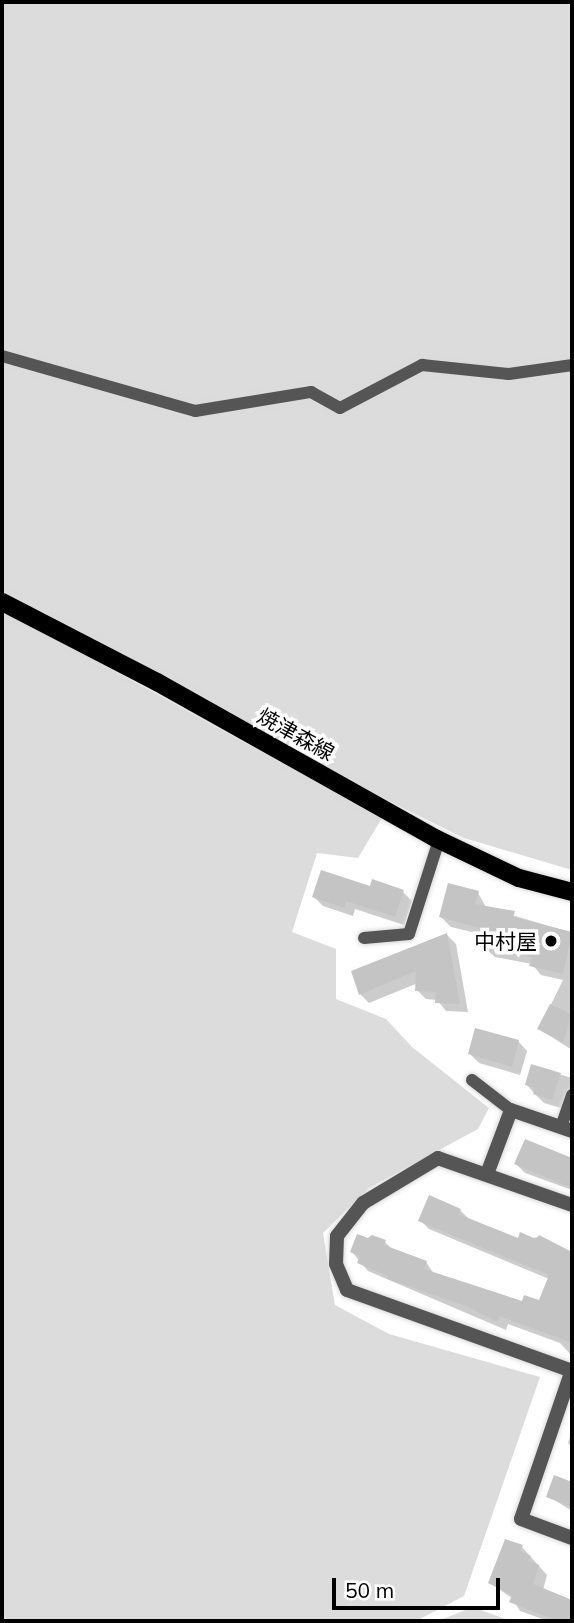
<!DOCTYPE html>
<html>
<head>
<meta charset="utf-8">
<style>
  body { margin:0 }
  #map { position:relative; width:574px; height:1623px; overflow:hidden; background:#fff; font-family:Mulish,"Noto Sans JP",sans-serif }
  div>[style] { position:absolute }
  [style*='--x'] { left:calc(var(--x)*1px); top:calc(var(--y)*1px); width:calc(var(--w)*1px); rotate:calc(var(--a)*1deg) }
  .green>* { inset:0; background:#dcdcdc }
  .shadow>* { inset:0; background:#0003 }
  .building>* { inset:0; background:#c4c4c4 }
  .roads { filter:drop-shadow(0 0 2px #dbdbdb) drop-shadow(0 0 2px #dbdbdb) }
  .service>* { height:12px; margin:-6px; padding:0 6px; transform-origin:6px; border-radius:6px; background:#555 }
  .minor>* { height:14px; margin:-7px; padding:0 7px; transform-origin:7px; border-radius:7px; background:#555 }
  .primary>* { height:18px; margin:-9px; padding:0 9px; transform-origin:9px; border-radius:9px; background:#000 }
  .dots>* { width:19px; height:19px; translate:-50% -50%; box-sizing:border-box; border:4px solid #fff; border-radius:50% }
  span { translate:-50% -50%; white-space:nowrap; text-align:center; line-height:1.15; -webkit-text-stroke:7px #fff; paint-order:stroke }
  .street-label { font-size:21px; color:#000 }
  .poi-label { font-size:21px; color:#000 }
  .right { translate:-100% -50%; text-align:right }
  .frame { position:absolute; inset:0; border:4px solid #000; pointer-events:none }
  .scale { position:absolute; left:332px; top:1578px; width:168px; height:32px; box-sizing:border-box; border:4px solid #000; border-top:0; padding-left:9px; font-size:21px; line-height:24px; white-space:nowrap; color:#000; -webkit-text-stroke:5px #fff; paint-order:stroke }
</style>
</head>
<body>
<div id="map">
  <div class="green">
    <div style="clip-path:polygon(2px 2px,572px 2px,572px 870px,464px 838px,14px 616px,382px 818px,358px 858px,317px 853px,292px 932px,336px 949px,336px 999px,386px 1019px,412px 1047px,489px 1108px,478px 1129px,369px 1188px,323px 1233px,335px 1305px,389px 1334px,540px 1377px,464px 1596px,416px 1621px,2px 1621px)"></div>
    <div style="clip-path:polygon(473px 1607px,511px 1621px,438px 1621px)"></div>
  </div>
  <div class="shadow">
    <div style="clip-path:polygon(371px 888px,403px 892px,412px 901px,404px 925px,355px 909px,353px 916px,323px 906px,314px 897px)"></div>
    <div style="clip-path:polygon(478px 893px,486px 907px,572px 933px,572px 1050px,539px 1029px,563px 980px,541px 975px,532px 964px,495px 957px,485px 948px,488px 936px,451px 927px,441px 917px)"></div>
    <div style="clip-path:polygon(447px 935px,456px 944px,468px 1012px,446px 1011px,437px 1000px,426px 999px,417px 990px,418px 983px,369px 1003px,360px 994px)"></div>
    <div style="clip-path:polygon(518px 1041px,527px 1051px,520px 1075px,479px 1063px,470px 1054px)"></div>
    <div style="clip-path:polygon(532px 1066px,572px 1078px,571px 1106px,563px 1103px,561px 1108px,544px 1103px,535px 1094px,527px 1085px)"></div>
    <div style="clip-path:polygon(526px 1141px,572px 1160px,572px 1190px,525px 1173px,516px 1164px)"></div>
    <div style="clip-path:polygon(460px 1210px,469px 1219px,519px 1240px,539px 1237px,572px 1253px,572px 1356px,560px 1343px,508px 1324px,506px 1330px,368px 1271px,352px 1252px,385px 1242px,394px 1251px,426px 1262px,434px 1274px,523px 1304px,540px 1303px,549px 1279px,429px 1229px,420px 1220px)"></div>
    <div style="clip-path:polygon(572px 1431px,572px 1447px,568px 1443px)"></div>
    <div style="clip-path:polygon(555px 1477px,572px 1484px,572px 1511px,548px 1496px)"></div>
    <div style="clip-path:polygon(522px 1547px,547px 1575px,543px 1590px,572px 1602px,572px 1621px,548px 1621px,520px 1611px,512px 1598px,490px 1583px)"></div>
  </div>
  <div class="building">
    <div style="clip-path:polygon(321px 870px,370px 886px,372px 879px,404px 890px,395px 917px,346px 901px,344px 908px,312px 897px)"></div>
    <div style="clip-path:polygon(448px 883px,479px 891px,475px 904px,515px 911px,513px 917px,572px 932px,563px 974px,529px 966px,532px 957px,483px 948px,488px 930px,439px 917px)"></div>
    <div style="clip-path:polygon(447px 933px,460px 1004px,435px 1003px,436px 992px,415px 991px,416px 971px,359px 995px,351px 971px)"></div>
    <div style="clip-path:polygon(550px 1004px,572px 1015px,563px 1042px,537px 1029px)"></div>
    <div style="clip-path:polygon(475px 1028px,519px 1040px,512px 1067px,468px 1054px)"></div>
    <div style="clip-path:polygon(531px 1064px,561px 1073px,552px 1100px,533px 1094px,535px 1088px,525px 1085px)"></div>
    <div style="clip-path:polygon(525px 1139px,572px 1158px,572px 1188px,514px 1164px)"></div>
    <div style="clip-path:polygon(429px 1195px,461px 1209px,458px 1214px,518px 1238px,520px 1232px,536px 1239px,539px 1235px,572px 1252px,572px 1343px,499px 1316px,497px 1322px,466px 1306px,387px 1279px,388px 1276px,357px 1263px,360px 1256px,350px 1252px,357px 1234px,368px 1238px,372px 1235px,386px 1240px,384px 1245px,427px 1261px,424px 1269px,522px 1301px,524px 1295px,539px 1300px,549px 1275px,418px 1221px)"></div>
    <div style="clip-path:polygon(554px 1475px,572px 1482px,572px 1507px,546px 1497px)"></div>
    <div style="clip-path:polygon(505px 1539px,523px 1545px,520px 1551px,531px 1556px,528px 1561px,539px 1565px,533px 1584px,572px 1600px,572px 1621px,558px 1621px,509px 1602px,512px 1595px,488px 1583px)"></div>
  </div>
  <div class="roads">
    <div class="service">
      <div style="--x:2;--y:356;--w:201;--a:15.9"></div>
      <div style="--x:195;--y:411;--w:118;--a:-9.3"></div>
      <div style="--x:311;--y:392;--w:33;--a:29"></div>
      <div style="--x:340;--y:408;--w:93;--a:-27.7"></div>
      <div style="--x:422;--y:365;--w:87;--a:5.9"></div>
      <div style="--x:509;--y:374;--w:64;--a:-8.1"></div>
      <div style="--x:364;--y:938;--w:45;--a:-5.1"></div>
      <div style="--x:409;--y:934;--w:99;--a:-72.3"></div>
      <div style="--x:472;--y:1080;--w:49;--a:37.6"></div>
      <div style="--x:561;--y:1127;--w:34;--a:-71"></div>
    </div>
    <div class="minor">
      <div style="--x:487;--y:1174;--w:68;--a:-69.4"></div>
      <div style="--x:511;--y:1110;--w:65;--a:19"></div>
      <div style="--x:572;--y:1205;--w:142;--a:-160.7"></div>
      <div style="--x:438;--y:1158;--w:87;--a:149"></div>
      <div style="--x:363;--y:1203;--w:42;--a:128.2"></div>
      <div style="--x:337;--y:1236;--w:28;--a:92"></div>
      <div style="--x:336;--y:1264;--w:28;--a:67"></div>
      <div style="--x:347;--y:1290;--w:239;--a:19.8"></div>
      <div style="--x:572;--y:1370;--w:157;--a:108.9"></div>
      <div style="--x:521;--y:1519;--w:54;--a:20.4"></div>
    </div>
    <div class="primary">
      <div style="--x:2;--y:602;--w:174;--a:27.3"></div>
      <div style="--x:157;--y:682;--w:319;--a:29.3"></div>
      <div style="--x:435;--y:838;--w:93;--a:25.5"></div>
      <div style="--x:519;--y:878;--w:55;--a:14.8"></div>
    </div>
  </div>
  <div class="dots">
    <div style="left:551px;top:941px;background:#000"></div>
  </div>
  <div class="street-label">
    <span style="left:296px;top:734px;rotate:29deg">焼津森線</span>
  </div>
  <div class="poi-label">
    <span class="right" style="left:537px;top:941px">中村屋</span>
  </div>
  <div class="frame"></div>
  <div class="scale">50 m</div>
</div>
</body>
</html>
